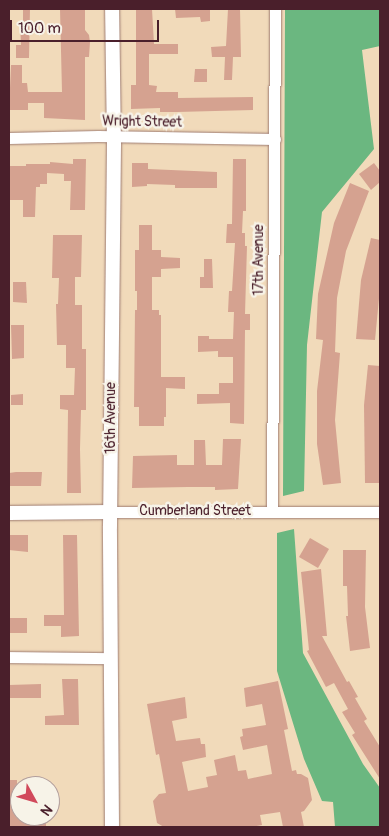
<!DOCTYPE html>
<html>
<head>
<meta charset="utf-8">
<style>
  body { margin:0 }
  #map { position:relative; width:389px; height:836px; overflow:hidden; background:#f1daba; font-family:Pangolin,sans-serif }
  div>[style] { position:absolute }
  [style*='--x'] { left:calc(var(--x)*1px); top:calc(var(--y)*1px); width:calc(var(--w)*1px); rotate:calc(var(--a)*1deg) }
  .forest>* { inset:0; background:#6bb780 }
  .building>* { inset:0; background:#d5a290 }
  .roads { filter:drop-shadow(0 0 1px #9e7c72) drop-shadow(0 0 1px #9e7c72) }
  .minor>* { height:11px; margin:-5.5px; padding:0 5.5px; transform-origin:5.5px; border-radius:5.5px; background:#fff }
  .tertiary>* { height:14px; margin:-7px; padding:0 7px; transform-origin:7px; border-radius:7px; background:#fff }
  span { translate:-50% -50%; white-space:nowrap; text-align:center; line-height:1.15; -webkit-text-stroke:5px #f7f3e8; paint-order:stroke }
  .street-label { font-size:14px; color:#4a1f2b }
  .frame { position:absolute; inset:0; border:10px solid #4a1f2b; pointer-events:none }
  .north { position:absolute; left:10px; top:776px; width:50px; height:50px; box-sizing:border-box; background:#f7f3e8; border:1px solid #b29e9c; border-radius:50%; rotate:129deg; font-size:14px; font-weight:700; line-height:20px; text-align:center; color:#4a1f2b }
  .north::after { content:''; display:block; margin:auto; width:18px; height:22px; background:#d1495b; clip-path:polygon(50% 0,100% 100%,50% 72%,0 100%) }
  .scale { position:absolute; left:10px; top:20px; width:149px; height:22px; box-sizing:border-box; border:2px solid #4a1f2b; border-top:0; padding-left:6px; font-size:15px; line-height:18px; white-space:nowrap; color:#4a1f2b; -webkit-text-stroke:4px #f7f3e8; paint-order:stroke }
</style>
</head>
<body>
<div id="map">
  <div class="forest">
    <div style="clip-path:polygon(285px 9px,380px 9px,380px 46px,362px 50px,374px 149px,322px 212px,307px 345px,304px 491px,283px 496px)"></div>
    <div style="clip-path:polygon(294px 529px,303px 653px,363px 764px,380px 788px,380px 827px,335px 827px,333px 802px,322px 801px,304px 759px,277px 671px,277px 533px)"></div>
  </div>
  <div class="building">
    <div style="clip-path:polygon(23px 9px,30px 9px,29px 58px,16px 58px,16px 45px,21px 45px,20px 22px,23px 22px)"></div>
    <div style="clip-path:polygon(60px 9px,85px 9px,85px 30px,89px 35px,90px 42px,89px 57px,85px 57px,85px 120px,44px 118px,44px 103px,28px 103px,28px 110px,9px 110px,11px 65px,22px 65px,22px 83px,27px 83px,28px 92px,62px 92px)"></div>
    <div style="clip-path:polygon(136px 9px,152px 9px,154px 44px,178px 44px,178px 54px,149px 54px,149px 85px,157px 86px,156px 92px,178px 92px,178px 98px,253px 97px,253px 110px,177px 112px,160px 112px,160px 108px,131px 109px,131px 85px,136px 85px)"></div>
    <div style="clip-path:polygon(175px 9px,210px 9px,210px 21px,201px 22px,200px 17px,176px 18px)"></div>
    <div style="clip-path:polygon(228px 9px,240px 9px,241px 57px,233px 57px,232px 80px,224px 80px,225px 57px,212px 57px,211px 47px,226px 46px)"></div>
    <div style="clip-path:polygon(195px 69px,207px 69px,207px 82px,194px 82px)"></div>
    <div style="clip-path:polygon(73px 159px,86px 159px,85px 210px,70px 210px,71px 181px,64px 181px,64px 174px,47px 173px,47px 184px,40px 184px,40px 187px,36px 187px,35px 217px,23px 217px,23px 200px,10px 200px,9px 196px,9px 166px,26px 166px,26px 164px,50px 164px,50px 162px,73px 164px)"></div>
    <div style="clip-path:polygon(233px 159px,246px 159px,246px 211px,243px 211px,242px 233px,245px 233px,245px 246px,247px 246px,245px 314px,250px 314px,250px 330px,245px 330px,244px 424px,230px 423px,230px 403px,197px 404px,197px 394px,219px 394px,219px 383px,233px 383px,233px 357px,218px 357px,218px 351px,198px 352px,198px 336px,209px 336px,209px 339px,233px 339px,234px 312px,228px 312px,229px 291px,232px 291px,235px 243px,226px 243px,227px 224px,232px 224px)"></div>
    <div style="clip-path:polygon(132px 163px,148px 163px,148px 169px,217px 172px,217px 188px,175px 188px,175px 185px,147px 184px,147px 186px,132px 187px)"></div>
    <div style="clip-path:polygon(374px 163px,380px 171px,380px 182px,371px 190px,359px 174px)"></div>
    <div style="clip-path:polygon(350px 183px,369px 191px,346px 251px,337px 298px,335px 352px,340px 353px,335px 420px,341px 483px,323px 485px,317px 444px,317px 391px,323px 340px,316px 339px,318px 294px,334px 223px)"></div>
    <div style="clip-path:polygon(139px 225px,152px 225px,152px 250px,161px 250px,161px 257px,180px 258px,180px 268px,161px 269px,161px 277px,152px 277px,152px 310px,159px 310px,159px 315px,161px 315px,161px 377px,185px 377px,185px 389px,166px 388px,166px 417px,164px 417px,164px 426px,139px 426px,139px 407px,134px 407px,135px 310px,137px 310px,137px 291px,135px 291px,135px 250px,139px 250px)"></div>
    <div style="clip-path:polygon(53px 235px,82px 235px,81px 277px,75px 277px,75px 305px,82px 305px,82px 349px,86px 349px,86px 410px,81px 410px,80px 449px,81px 493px,67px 493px,68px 410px,60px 409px,60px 395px,74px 395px,75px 368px,66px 368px,66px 345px,57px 345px,56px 304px,58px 304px,59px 278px,52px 278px)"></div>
    <div style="clip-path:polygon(371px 238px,380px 240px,380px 288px,375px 340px,356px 339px,361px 280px)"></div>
    <div style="clip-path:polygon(204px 259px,212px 259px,213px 288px,200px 288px,200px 277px,204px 277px)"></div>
    <div style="clip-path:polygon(13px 282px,26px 282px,27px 303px,13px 302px)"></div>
    <div style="clip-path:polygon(11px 325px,24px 325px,24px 358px,12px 359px)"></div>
    <div style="clip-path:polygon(368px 365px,380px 366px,380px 483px,365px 483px,364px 405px)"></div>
    <div style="clip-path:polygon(23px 394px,23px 405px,11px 405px,11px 395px)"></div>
    <div style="clip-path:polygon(223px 439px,241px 439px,238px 489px,215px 490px,215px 487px,188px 487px,132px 488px,133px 456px,177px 455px,177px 465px,194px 465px,194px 440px,205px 440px,206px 465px,222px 465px)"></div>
    <div style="clip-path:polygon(16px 472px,42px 472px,41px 486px,9px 486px,9px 473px)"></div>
    <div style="clip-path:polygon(9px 535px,28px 535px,28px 552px,9px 550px)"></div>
    <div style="clip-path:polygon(63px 535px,77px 535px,79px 636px,61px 637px,61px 626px,44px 626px,44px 615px,64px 615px)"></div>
    <div style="clip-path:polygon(310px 538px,329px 549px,318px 568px,299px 557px)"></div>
    <div style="clip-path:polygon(343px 550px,366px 550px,365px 607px,370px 648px,350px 651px,346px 616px,348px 616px,347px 586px,343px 586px)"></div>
    <div style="clip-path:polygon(321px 569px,327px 636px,322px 636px,347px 682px,349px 681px,358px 697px,355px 698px,367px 719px,364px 721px,380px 747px,380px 779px,352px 735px,355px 733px,342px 712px,348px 709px,334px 683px,326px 687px,307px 651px,309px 650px,301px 572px)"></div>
    <div style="clip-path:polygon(9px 618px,27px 618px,27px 633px,9px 633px)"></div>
    <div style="clip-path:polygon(62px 679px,78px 679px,79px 725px,45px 725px,45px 716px,64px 715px)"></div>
    <div style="clip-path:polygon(278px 681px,288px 729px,284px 730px,292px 771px,296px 770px,297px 774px,301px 774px,308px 778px,312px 800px,304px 811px,301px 812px,304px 827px,283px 827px,280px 812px,260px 815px,262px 825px,252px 827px,164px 827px,157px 823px,153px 801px,159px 794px,166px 793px,159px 754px,156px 755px,147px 704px,185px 697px,187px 718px,172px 721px,176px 741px,200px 738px,201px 744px,205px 744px,206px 757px,182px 762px,188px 791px,208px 787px,206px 777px,217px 775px,214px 760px,235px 755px,238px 771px,246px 770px,248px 779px,272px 774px,267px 745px,243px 750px,240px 737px,243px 736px,242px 729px,266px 725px,262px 704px,246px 707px,244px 688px)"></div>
    <div style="clip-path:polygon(41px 684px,41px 698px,9px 698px,9px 685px)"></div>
    <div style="clip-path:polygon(9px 780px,17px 780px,17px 789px,20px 789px,20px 816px,46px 816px,46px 827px,9px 827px)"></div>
  </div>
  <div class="roads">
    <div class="minor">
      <div style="--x:9;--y:138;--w:89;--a:-1.3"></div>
      <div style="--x:98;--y:136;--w:177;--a:1"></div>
      <div style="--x:272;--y:511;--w:502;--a:-89.66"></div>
      <div style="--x:110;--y:512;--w:270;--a:0"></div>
      <div style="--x:9;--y:657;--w:102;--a:0.6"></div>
    </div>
    <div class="tertiary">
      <div style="--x:9;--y:513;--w:101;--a:-0.6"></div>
      <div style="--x:112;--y:827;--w:301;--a:-90.4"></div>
      <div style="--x:110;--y:526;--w:381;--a:-89.4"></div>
      <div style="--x:114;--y:145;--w:136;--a:-90.8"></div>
    </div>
  </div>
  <div class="street-label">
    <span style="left:142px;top:122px;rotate:1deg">Wright Street</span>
    <span style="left:259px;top:260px;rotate:-90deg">17th Avenue</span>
    <span style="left:111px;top:418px;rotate:-90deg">16th Avenue</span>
    <span style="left:195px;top:511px">Cumberland Street</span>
  </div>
  <div class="frame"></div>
  <div class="north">N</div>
  <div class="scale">100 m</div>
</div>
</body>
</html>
